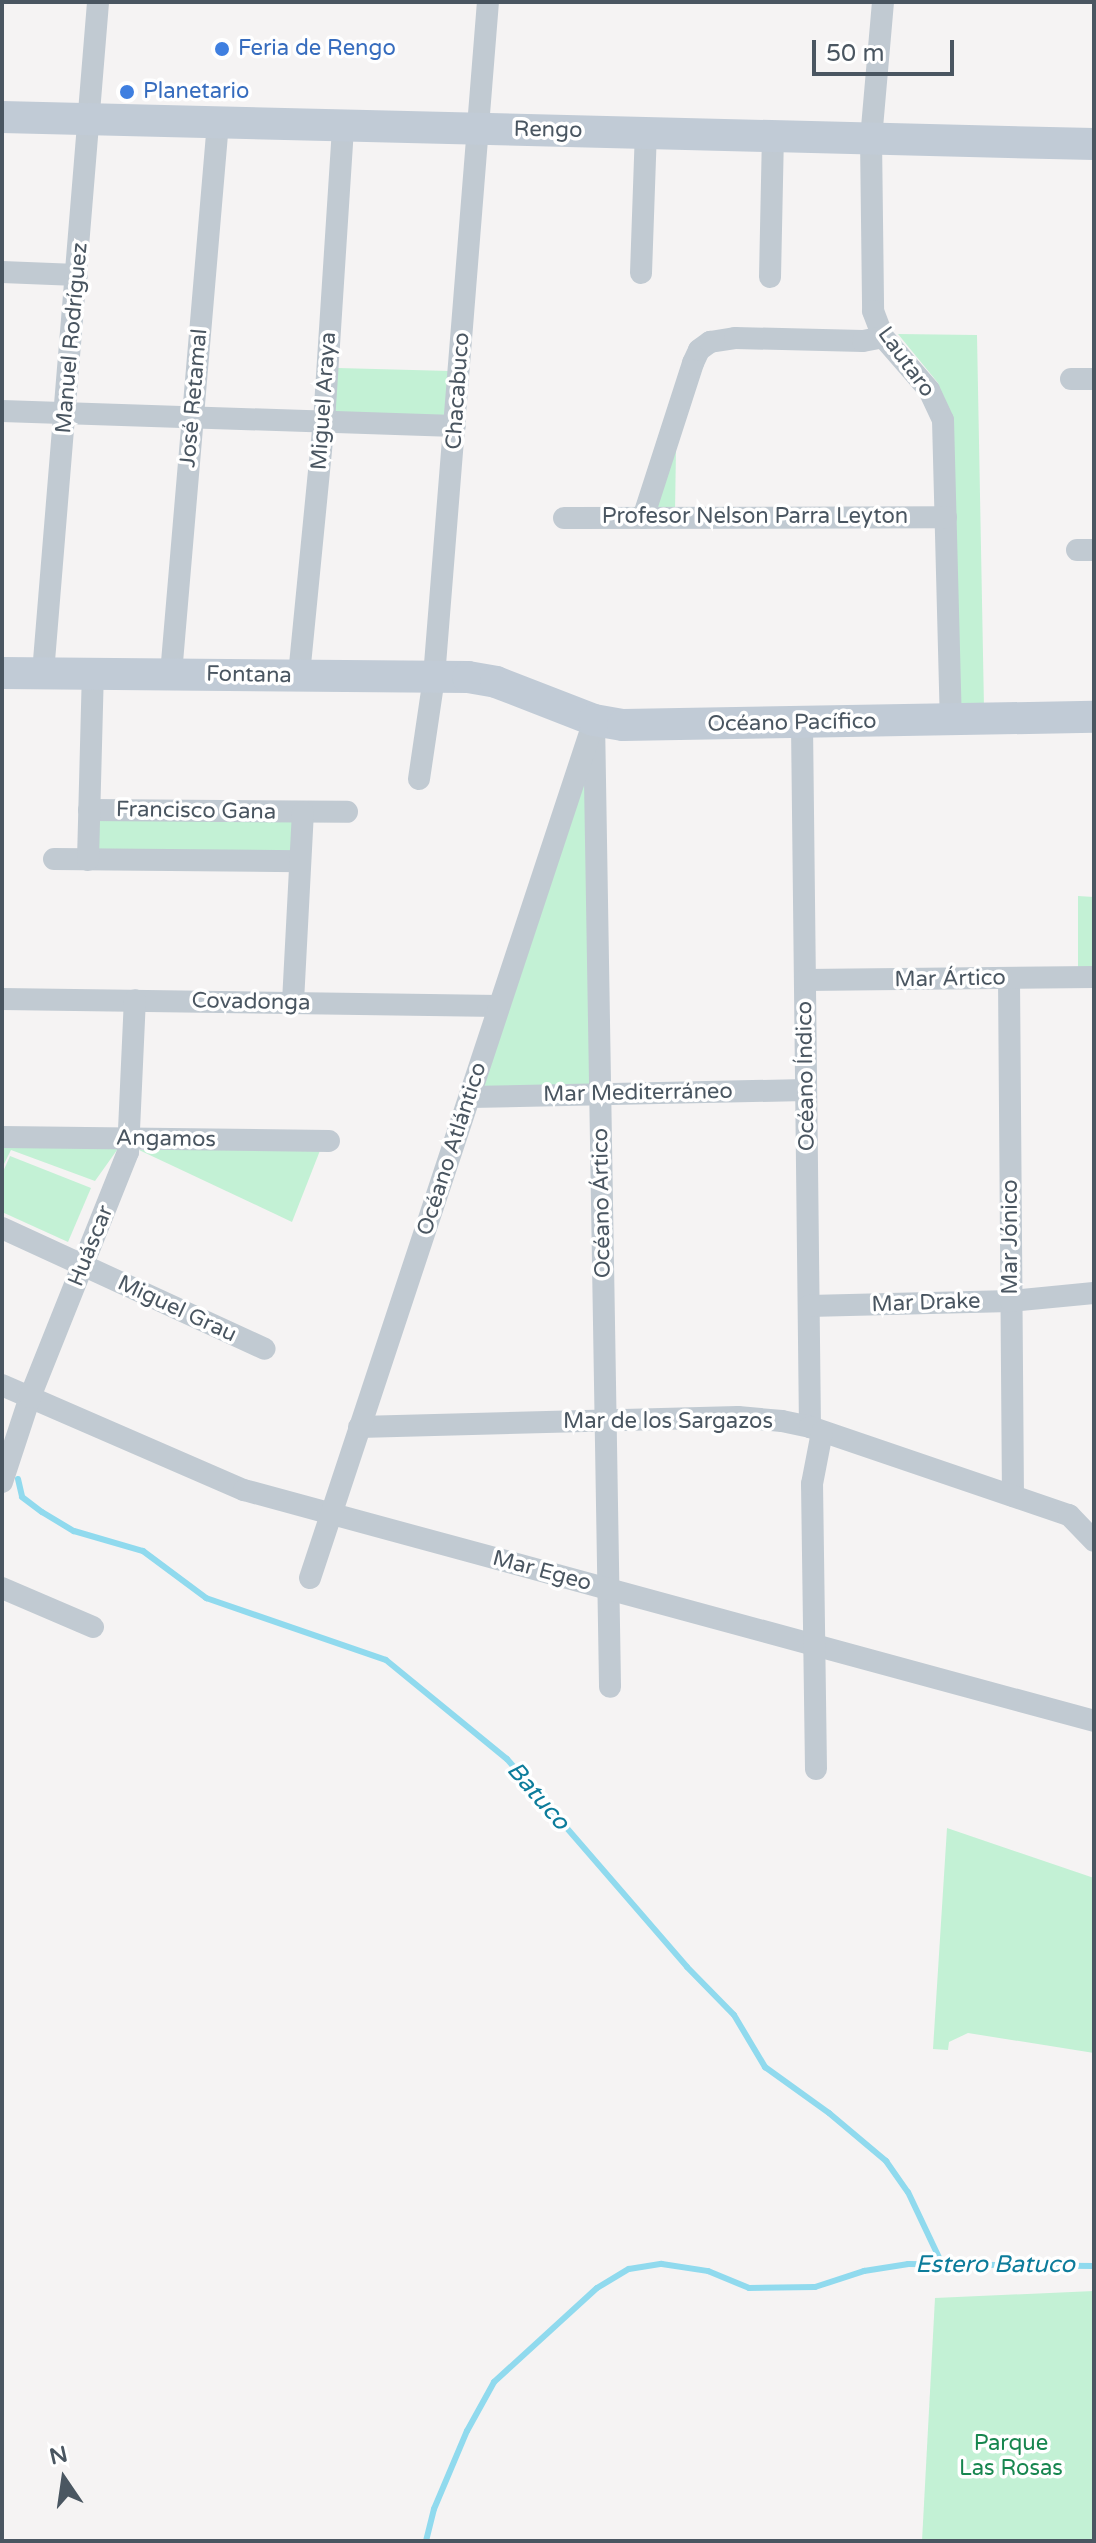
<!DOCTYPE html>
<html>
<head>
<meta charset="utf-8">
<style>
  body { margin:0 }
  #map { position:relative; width:1096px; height:2543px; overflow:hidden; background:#f5f3f3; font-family:"Varela Round",sans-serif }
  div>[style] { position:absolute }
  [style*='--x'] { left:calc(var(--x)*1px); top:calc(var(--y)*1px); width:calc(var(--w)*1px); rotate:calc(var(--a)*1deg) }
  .green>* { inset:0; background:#c3f1d5 }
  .stream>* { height:6px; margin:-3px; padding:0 3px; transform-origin:3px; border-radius:3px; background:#90daee }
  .street>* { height:22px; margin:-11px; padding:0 11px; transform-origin:11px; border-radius:11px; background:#c1cad2 }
  .secondary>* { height:32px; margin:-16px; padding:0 16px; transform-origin:16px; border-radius:16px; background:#c1cbd6 }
  .dots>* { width:22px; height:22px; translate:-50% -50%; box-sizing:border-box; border:4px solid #fff; border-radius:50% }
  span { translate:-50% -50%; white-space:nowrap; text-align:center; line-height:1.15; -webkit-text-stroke:7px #fff; paint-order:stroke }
  .shop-label { font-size:22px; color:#366cbe }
  .left { translate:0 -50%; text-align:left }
  .street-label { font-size:22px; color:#4a5661 }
  .park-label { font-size:22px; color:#17864f }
  .water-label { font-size:24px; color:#0c7c9b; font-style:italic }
  .frame { position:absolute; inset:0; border:4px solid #4a5661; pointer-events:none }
  .north { position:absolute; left:24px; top:2439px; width:80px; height:80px; -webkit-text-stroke:6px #fff; paint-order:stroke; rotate:347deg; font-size:22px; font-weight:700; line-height:32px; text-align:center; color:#4a5661 }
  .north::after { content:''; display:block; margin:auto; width:28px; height:36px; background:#4a5661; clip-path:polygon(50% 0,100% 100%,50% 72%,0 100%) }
  .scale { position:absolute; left:812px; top:40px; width:142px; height:36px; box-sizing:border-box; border:4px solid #4a5661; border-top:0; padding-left:10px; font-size:24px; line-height:28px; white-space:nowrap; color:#4a5661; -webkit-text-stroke:6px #fff; paint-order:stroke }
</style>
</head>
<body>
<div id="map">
  <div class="green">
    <div style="clip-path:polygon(898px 334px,977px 335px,984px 707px,960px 708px,951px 421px,938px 383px)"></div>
    <div style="clip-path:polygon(338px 368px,450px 371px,446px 418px,332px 412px)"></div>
    <div style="clip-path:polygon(676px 447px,675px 514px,648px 515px)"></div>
    <div style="clip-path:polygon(589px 749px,595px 1089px,480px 1087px)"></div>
    <div style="clip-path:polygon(95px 817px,294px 818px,291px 855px,93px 851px)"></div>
    <div style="clip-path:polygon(1078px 896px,1094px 897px,1094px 969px,1078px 968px)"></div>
    <div style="clip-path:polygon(2px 1142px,122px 1143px,95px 1181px,11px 1150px,2px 1168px)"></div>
    <div style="clip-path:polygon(321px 1148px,292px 1222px,139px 1150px)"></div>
    <div style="clip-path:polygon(10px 1156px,91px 1188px,68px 1242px,2px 1212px,2px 1174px)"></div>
    <div style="clip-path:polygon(947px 1828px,1094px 1878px,1094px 2053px,968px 2033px,949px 2042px,948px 2050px,933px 2049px)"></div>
    <div style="clip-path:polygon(1094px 2291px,1094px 2541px,922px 2541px,935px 2298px)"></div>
  </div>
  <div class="stream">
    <div style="--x:18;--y:1479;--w:18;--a:77"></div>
    <div style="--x:22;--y:1497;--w:25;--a:37"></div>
    <div style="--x:42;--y:1512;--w:37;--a:31"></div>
    <div style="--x:74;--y:1531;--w:72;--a:16.2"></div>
    <div style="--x:143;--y:1551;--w:79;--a:36.7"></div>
    <div style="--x:206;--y:1598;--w:190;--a:19"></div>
    <div style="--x:386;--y:1660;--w:156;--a:39.3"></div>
    <div style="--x:507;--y:1759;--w:275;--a:49.1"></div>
    <div style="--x:687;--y:1967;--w:67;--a:45.6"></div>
    <div style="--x:734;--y:2015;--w:61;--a:59.2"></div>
    <div style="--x:765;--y:2067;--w:79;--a:35.7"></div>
    <div style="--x:829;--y:2113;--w:75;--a:40.1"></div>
    <div style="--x:886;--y:2161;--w:38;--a:55"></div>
    <div style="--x:908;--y:2192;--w:80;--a:64.7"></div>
    <div style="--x:426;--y:2541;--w:33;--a:-76"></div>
    <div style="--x:434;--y:2509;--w:85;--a:-67.1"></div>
    <div style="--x:467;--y:2431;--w:56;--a:-61.1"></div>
    <div style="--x:494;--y:2382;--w:139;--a:-42.4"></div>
    <div style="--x:597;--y:2288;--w:37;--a:-31"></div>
    <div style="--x:629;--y:2269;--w:33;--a:-9"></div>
    <div style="--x:662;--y:2264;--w:47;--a:8.7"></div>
    <div style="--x:708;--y:2271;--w:44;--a:22.5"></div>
    <div style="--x:749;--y:2288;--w:66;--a:-0.9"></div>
    <div style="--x:815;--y:2287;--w:52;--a:-18.1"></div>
    <div style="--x:864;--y:2271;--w:45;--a:-9"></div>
    <div style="--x:908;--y:2264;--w:186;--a:0.6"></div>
  </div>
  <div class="street">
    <div style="--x:883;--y:2;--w:137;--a:95"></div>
    <div style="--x:871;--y:138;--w:173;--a:89.3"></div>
    <div style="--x:873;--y:311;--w:28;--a:69"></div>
    <div style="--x:883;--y:337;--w:70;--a:49"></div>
    <div style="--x:929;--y:390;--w:33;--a:65"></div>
    <div style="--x:943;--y:420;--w:300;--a:88.5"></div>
    <div style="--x:2;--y:272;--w:75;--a:2.3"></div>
    <div style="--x:641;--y:273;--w:140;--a:-88"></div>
    <div style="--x:770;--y:277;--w:141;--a:-88.8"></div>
    <div style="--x:1071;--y:379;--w:23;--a:0"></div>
    <div style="--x:2;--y:411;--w:453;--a:1.9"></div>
    <div style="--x:564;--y:518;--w:382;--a:-0.1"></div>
    <div style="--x:643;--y:518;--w:163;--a:-72.1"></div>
    <div style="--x:693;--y:363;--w:14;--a:-65"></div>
    <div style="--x:699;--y:350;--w:14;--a:-36"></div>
    <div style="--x:710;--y:342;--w:25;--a:-9"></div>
    <div style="--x:735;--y:338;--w:128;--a:1.3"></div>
    <div style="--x:863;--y:341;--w:20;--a:-11"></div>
    <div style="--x:1077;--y:550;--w:17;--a:0"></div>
    <div style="--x:43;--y:673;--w:673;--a:-85.31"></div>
    <div style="--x:171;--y:674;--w:554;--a:-85.13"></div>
    <div style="--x:299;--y:675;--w:254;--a:-84.4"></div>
    <div style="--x:324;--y:422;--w:298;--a:-86.3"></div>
    <div style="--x:594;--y:720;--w:967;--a:89.05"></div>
    <div style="--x:802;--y:724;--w:703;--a:89.35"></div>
    <div style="--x:419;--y:779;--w:103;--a:-81.6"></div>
    <div style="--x:434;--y:677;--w:677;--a:-85.43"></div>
    <div style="--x:89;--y:810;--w:258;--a:0.4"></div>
    <div style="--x:54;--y:859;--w:246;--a:0.5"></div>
    <div style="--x:88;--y:860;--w:186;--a:-88.5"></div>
    <div style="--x:1009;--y:978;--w:518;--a:89.56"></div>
    <div style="--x:805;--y:980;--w:289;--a:-0.6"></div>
    <div style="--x:2;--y:999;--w:497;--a:0.8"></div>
    <div style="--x:293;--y:1002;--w:190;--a:-87"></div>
    <div style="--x:470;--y:1097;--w:336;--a:-1.2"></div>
    <div style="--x:2;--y:1137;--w:327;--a:0.7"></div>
    <div style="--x:2;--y:1228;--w:289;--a:24.7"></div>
    <div style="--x:809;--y:1306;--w:202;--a:-1.4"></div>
    <div style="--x:1011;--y:1301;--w:83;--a:-5.5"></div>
    <div style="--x:2;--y:1385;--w:264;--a:23.5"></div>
    <div style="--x:244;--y:1490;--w:881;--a:15.2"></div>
    <div style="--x:359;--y:1427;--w:379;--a:-1.5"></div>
    <div style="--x:738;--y:1417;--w:44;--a:5.2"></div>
    <div style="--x:782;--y:1421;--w:29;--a:12"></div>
    <div style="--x:810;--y:1427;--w:274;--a:18.8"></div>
    <div style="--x:1069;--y:1515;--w:36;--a:46"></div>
    <div style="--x:2;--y:1482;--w:89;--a:-71.8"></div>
    <div style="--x:30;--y:1397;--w:264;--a:-68.2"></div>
    <div style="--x:128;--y:1152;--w:152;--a:-87.4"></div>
    <div style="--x:310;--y:1578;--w:887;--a:-71.67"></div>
    <div style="--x:2;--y:1588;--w:99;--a:23.2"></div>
    <div style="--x:816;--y:1769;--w:285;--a:-90.8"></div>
    <div style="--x:812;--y:1484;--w:53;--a:-79.1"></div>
  </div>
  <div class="secondary">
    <div style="--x:2;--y:117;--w:1092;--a:1.42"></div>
    <div style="--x:2;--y:673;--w:466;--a:0.5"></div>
    <div style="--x:468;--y:677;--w:28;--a:10"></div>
    <div style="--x:496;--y:682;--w:105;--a:21.2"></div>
    <div style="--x:594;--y:720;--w:29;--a:10"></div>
    <div style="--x:623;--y:725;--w:471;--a:-1"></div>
  </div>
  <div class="dots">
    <div style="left:222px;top:49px;background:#3f7fe0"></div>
    <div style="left:127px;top:92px;background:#3f7fe0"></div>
  </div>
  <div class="shop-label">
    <span class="left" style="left:238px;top:49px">Feria de Rengo</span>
    <span class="left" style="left:143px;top:92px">Planetario</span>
  </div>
  <div class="street-label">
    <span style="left:548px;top:130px;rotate:1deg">Rengo</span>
    <span style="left:72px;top:338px;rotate:-85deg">Manuel Rodríguez</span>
    <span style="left:906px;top:362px;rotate:54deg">Lautaro</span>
    <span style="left:458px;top:391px;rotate:-86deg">Chacabuco</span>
    <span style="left:194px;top:398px;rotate:-85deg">José Retamal</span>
    <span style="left:324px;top:401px;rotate:-86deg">Miguel Araya</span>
    <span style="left:755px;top:517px">Profesor Nelson Parra Leyton</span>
    <span style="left:249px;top:675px;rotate:1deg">Fontana</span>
    <span style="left:792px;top:723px;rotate:-1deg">Océano Pacífico</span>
    <span style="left:196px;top:811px;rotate:1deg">Francisco Gana</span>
    <span style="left:950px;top:979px;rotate:-1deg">Mar Ártico</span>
    <span style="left:251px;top:1002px;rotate:1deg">Covadonga</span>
    <span style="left:806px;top:1076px;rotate:-91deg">Océano Índico</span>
    <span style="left:638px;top:1093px;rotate:-1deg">Mar Mediterráneo</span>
    <span style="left:166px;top:1139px;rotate:1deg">Angamos</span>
    <span style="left:452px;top:1149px;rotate:-72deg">Océano Atlántico</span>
    <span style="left:602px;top:1203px;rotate:-91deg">Océano Ártico</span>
    <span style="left:1011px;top:1237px;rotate:-90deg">Mar Jónico</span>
    <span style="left:91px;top:1246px;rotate:-68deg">Huáscar</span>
    <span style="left:926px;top:1303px;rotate:-2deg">Mar Drake</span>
    <span style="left:177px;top:1309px;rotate:25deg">Miguel Grau</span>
    <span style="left:668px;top:1422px">Mar de los Sargazos</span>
    <span style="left:542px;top:1571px;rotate:15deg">Mar Egeo</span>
  </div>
  <div class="park-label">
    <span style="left:1011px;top:2456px">Parque<br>Las Rosas</span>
  </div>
  <div class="water-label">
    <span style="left:538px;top:1796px;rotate:49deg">Batuco</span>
    <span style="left:995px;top:2265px">Estero Batuco</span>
  </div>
  <div class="frame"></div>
  <div class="north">N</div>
  <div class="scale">50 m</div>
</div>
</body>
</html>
